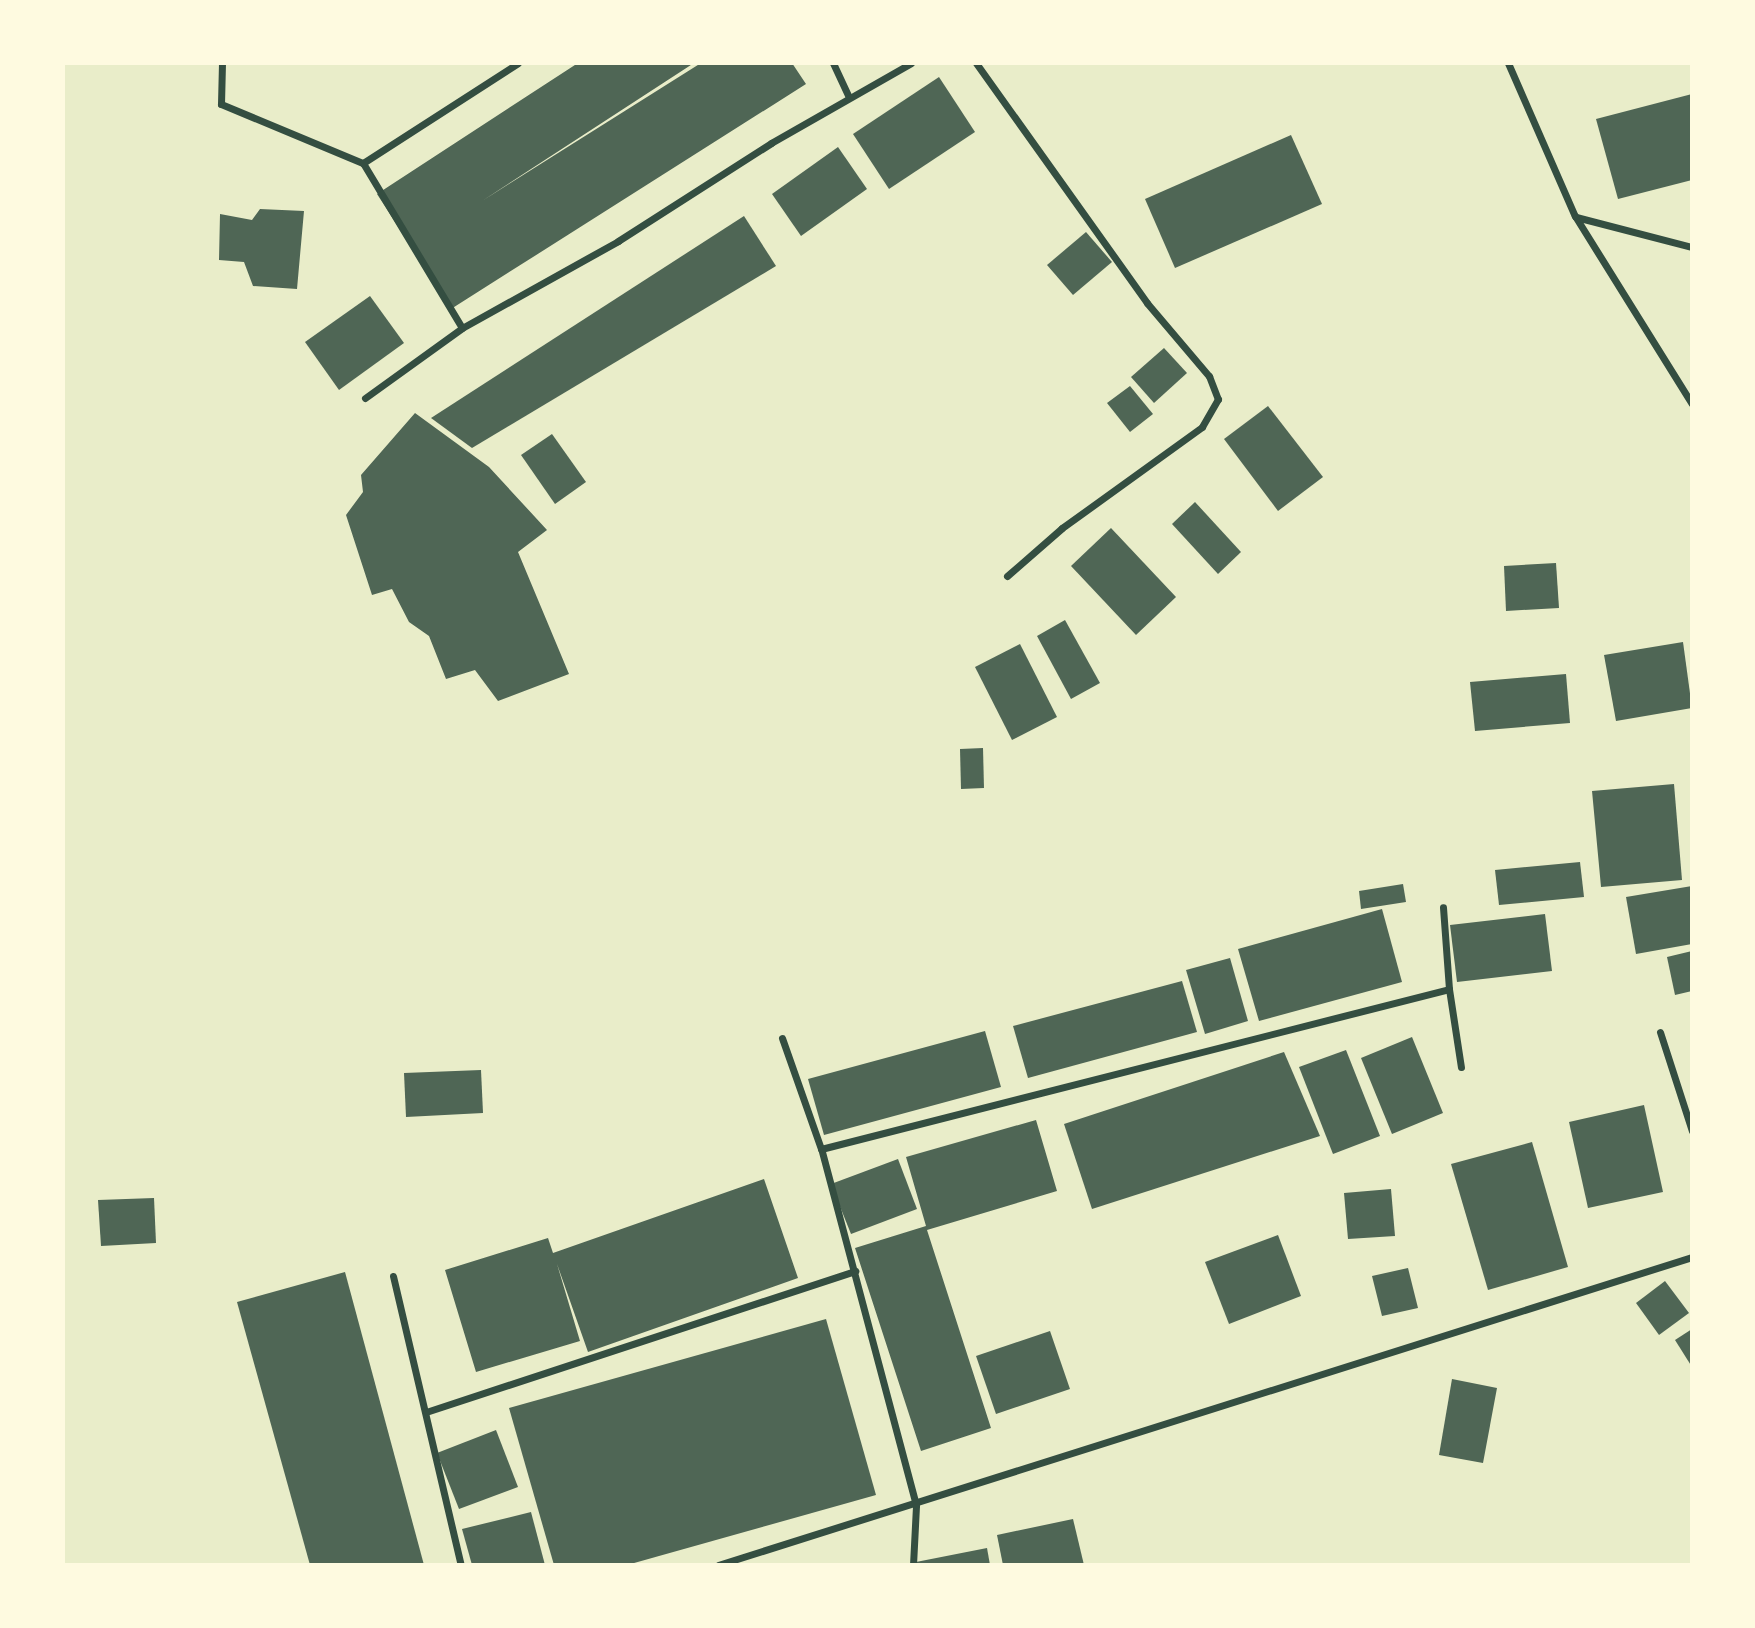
<!DOCTYPE html>
<html>
<head>
<meta charset="utf-8">
<style>
  body { margin:0 }
  #map { position:relative; width:1755px; height:1628px; overflow:hidden; background:#e9edc9; font-family:"Fira Sans Condensed",sans-serif }
  div>[style] { position:absolute }
  [style*='--x'] { left:calc(var(--x)*1px); top:calc(var(--y)*1px); width:calc(var(--w)*1px); rotate:calc(var(--a)*1deg) }
  .building>* { inset:0; background:#4f6655 }
  .minor>* { height:7px; margin:-3.5px; padding:0 3.5px; transform-origin:3.5px; border-radius:3.5px; background:#344e41 }
  span { translate:-50% -50%; white-space:nowrap; text-align:center; line-height:1.15; -webkit-text-stroke:6px #fefae0; paint-order:stroke }
  .frame { position:absolute; inset:0; border:65px solid #fefae0; pointer-events:none }
</style>
</head>
<body>
<div id="map">
  <div class="building">
    <div style="clip-path:polygon(578px 63px,694px 63px,482px 201px,701px 63px,792px 63px,806px 84px,451px 309px,377px 194px)"></div>
    <div style="clip-path:polygon(939px 77px,975px 132px,889px 189px,853px 134px)"></div>
    <div style="clip-path:polygon(1692px 94px,1692px 180px,1618px 199px,1596px 119px)"></div>
    <div style="clip-path:polygon(1291px 135px,1322px 204px,1175px 268px,1145px 199px)"></div>
    <div style="clip-path:polygon(838px 147px,867px 189px,801px 236px,772px 194px)"></div>
    <div style="clip-path:polygon(260px 209px,304px 211px,297px 289px,253px 286px,244px 262px,219px 260px,220px 214px,252px 220px)"></div>
    <div style="clip-path:polygon(744px 216px,776px 266px,472px 448px,431px 418px)"></div>
    <div style="clip-path:polygon(1086px 232px,1112px 262px,1073px 295px,1047px 265px)"></div>
    <div style="clip-path:polygon(370px 296px,404px 343px,339px 390px,305px 342px)"></div>
    <div style="clip-path:polygon(1164px 348px,1187px 373px,1154px 403px,1131px 377px)"></div>
    <div style="clip-path:polygon(1130px 386px,1153px 414px,1130px 432px,1107px 403px)"></div>
    <div style="clip-path:polygon(1268px 406px,1323px 477px,1278px 511px,1224px 439px)"></div>
    <div style="clip-path:polygon(415px 413px,489px 467px,547px 530px,518px 552px,569px 674px,498px 701px,475px 670px,446px 679px,429px 636px,409px 622px,392px 589px,372px 595px,346px 515px,363px 492px,361px 475px)"></div>
    <div style="clip-path:polygon(552px 434px,586px 482px,555px 504px,521px 455px)"></div>
    <div style="clip-path:polygon(1195px 502px,1241px 552px,1218px 574px,1172px 524px)"></div>
    <div style="clip-path:polygon(1111px 528px,1176px 597px,1136px 635px,1071px 566px)"></div>
    <div style="clip-path:polygon(1556px 563px,1559px 608px,1506px 611px,1504px 566px)"></div>
    <div style="clip-path:polygon(1065px 620px,1100px 683px,1071px 699px,1037px 636px)"></div>
    <div style="clip-path:polygon(1683px 642px,1692px 708px,1616px 721px,1604px 655px)"></div>
    <div style="clip-path:polygon(1020px 644px,1057px 717px,1012px 740px,975px 667px)"></div>
    <div style="clip-path:polygon(1566px 674px,1570px 723px,1475px 731px,1470px 682px)"></div>
    <div style="clip-path:polygon(983px 748px,984px 788px,961px 789px,960px 749px)"></div>
    <div style="clip-path:polygon(1674px 784px,1682px 880px,1601px 887px,1592px 791px)"></div>
    <div style="clip-path:polygon(1580px 862px,1584px 897px,1499px 905px,1495px 870px)"></div>
    <div style="clip-path:polygon(1403px 884px,1406px 902px,1361px 909px,1359px 891px)"></div>
    <div style="clip-path:polygon(1692px 886px,1692px 944px,1636px 954px,1626px 897px)"></div>
    <div style="clip-path:polygon(1382px 909px,1402px 982px,1259px 1021px,1238px 949px)"></div>
    <div style="clip-path:polygon(1545px 914px,1552px 971px,1457px 982px,1450px 925px)"></div>
    <div style="clip-path:polygon(1692px 951px,1692px 991px,1675px 995px,1667px 957px)"></div>
    <div style="clip-path:polygon(1230px 958px,1248px 1021px,1205px 1034px,1186px 970px)"></div>
    <div style="clip-path:polygon(1182px 981px,1197px 1032px,1028px 1078px,1013px 1026px)"></div>
    <div style="clip-path:polygon(985px 1031px,1001px 1087px,824px 1135px,808px 1079px)"></div>
    <div style="clip-path:polygon(1412px 1037px,1443px 1113px,1392px 1134px,1361px 1058px)"></div>
    <div style="clip-path:polygon(1346px 1050px,1380px 1136px,1333px 1154px,1299px 1067px)"></div>
    <div style="clip-path:polygon(1284px 1052px,1320px 1136px,1092px 1209px,1064px 1124px)"></div>
    <div style="clip-path:polygon(481px 1070px,483px 1113px,406px 1117px,404px 1073px)"></div>
    <div style="clip-path:polygon(1644px 1105px,1663px 1192px,1588px 1208px,1569px 1122px)"></div>
    <div style="clip-path:polygon(1036px 1120px,1057px 1191px,927px 1230px,991px 1428px,921px 1451px,855px 1248px,926px 1226px,906px 1157px)"></div>
    <div style="clip-path:polygon(1532px 1142px,1568px 1267px,1488px 1290px,1451px 1164px)"></div>
    <div style="clip-path:polygon(898px 1159px,917px 1209px,851px 1234px,831px 1184px)"></div>
    <div style="clip-path:polygon(764px 1179px,798px 1278px,588px 1352px,557px 1264px,580px 1341px,476px 1372px,445px 1270px,548px 1238px,553px 1253px)"></div>
    <div style="clip-path:polygon(1391px 1189px,1395px 1236px,1348px 1239px,1344px 1193px)"></div>
    <div style="clip-path:polygon(154px 1198px,156px 1243px,101px 1246px,98px 1200px)"></div>
    <div style="clip-path:polygon(1278px 1235px,1301px 1296px,1229px 1324px,1205px 1262px)"></div>
    <div style="clip-path:polygon(1408px 1268px,1418px 1308px,1382px 1316px,1372px 1276px)"></div>
    <div style="clip-path:polygon(345px 1272px,424px 1565px,310px 1565px,237px 1302px)"></div>
    <div style="clip-path:polygon(1665px 1281px,1689px 1313px,1659px 1335px,1636px 1303px)"></div>
    <div style="clip-path:polygon(826px 1319px,876px 1495px,627px 1565px,554px 1565px,509px 1408px)"></div>
    <div style="clip-path:polygon(1692px 1329px,1692px 1367px,1675px 1340px)"></div>
    <div style="clip-path:polygon(1050px 1331px,1070px 1389px,996px 1414px,976px 1356px)"></div>
    <div style="clip-path:polygon(1452px 1379px,1497px 1388px,1483px 1463px,1439px 1455px)"></div>
    <div style="clip-path:polygon(496px 1430px,518px 1487px,459px 1509px,437px 1453px)"></div>
    <div style="clip-path:polygon(531px 1512px,545px 1565px,472px 1565px,462px 1529px)"></div>
    <div style="clip-path:polygon(1073px 1519px,1084px 1565px,1003px 1565px,997px 1535px)"></div>
    <div style="clip-path:polygon(987px 1548px,990px 1565px,917px 1565px,916px 1562px)"></div>
  </div>
  <div class="minor">
    <div style="--x:222;--y:63;--w:41;--a:91.4"></div>
    <div style="--x:221;--y:104;--w:154;--a:22.6"></div>
    <div style="--x:363;--y:163;--w:192;--a:59"></div>
    <div style="--x:833;--y:63;--w:38;--a:65"></div>
    <div style="--x:976;--y:63;--w:295;--a:54.5"></div>
    <div style="--x:1147;--y:303;--w:96;--a:49.7"></div>
    <div style="--x:1209;--y:376;--w:25;--a:69"></div>
    <div style="--x:1218;--y:399;--w:32;--a:120"></div>
    <div style="--x:1202;--y:427;--w:173;--a:144.2"></div>
    <div style="--x:1062;--y:528;--w:73;--a:138.9"></div>
    <div style="--x:1508;--y:63;--w:167;--a:66.4"></div>
    <div style="--x:1575;--y:216;--w:221;--a:58.1"></div>
    <div style="--x:363;--y:163;--w:184;--a:-32.8"></div>
    <div style="--x:1576;--y:217;--w:120;--a:14.5"></div>
    <div style="--x:365;--y:398;--w:120;--a:-35.8"></div>
    <div style="--x:462;--y:328;--w:179;--a:-29.1"></div>
    <div style="--x:618;--y:241;--w:182;--a:-32.6"></div>
    <div style="--x:771;--y:143;--w:161;--a:-29.7"></div>
    <div style="--x:1449;--y:989;--w:79;--a:81.3"></div>
    <div style="--x:1660;--y:1032;--w:104;--a:72.1"></div>
    <div style="--x:782;--y:1038;--w:118;--a:70.6"></div>
    <div style="--x:393;--y:1276;--w:297;--a:76.8"></div>
    <div style="--x:426;--y:1412;--w:452;--a:-18.2"></div>
    <div style="--x:718;--y:1565;--w:1022;--a:-17.55"></div>
    <div style="--x:913;--y:1565;--w:60;--a:-87.1"></div>
    <div style="--x:916;--y:1505;--w:368;--a:-104.9"></div>
    <div style="--x:821;--y:1149;--w:648;--a:-14.29"></div>
    <div style="--x:1449;--y:989;--w:82;--a:-94.2"></div>
  </div>
  <div class="frame"></div>
</div>
</body>
</html>
